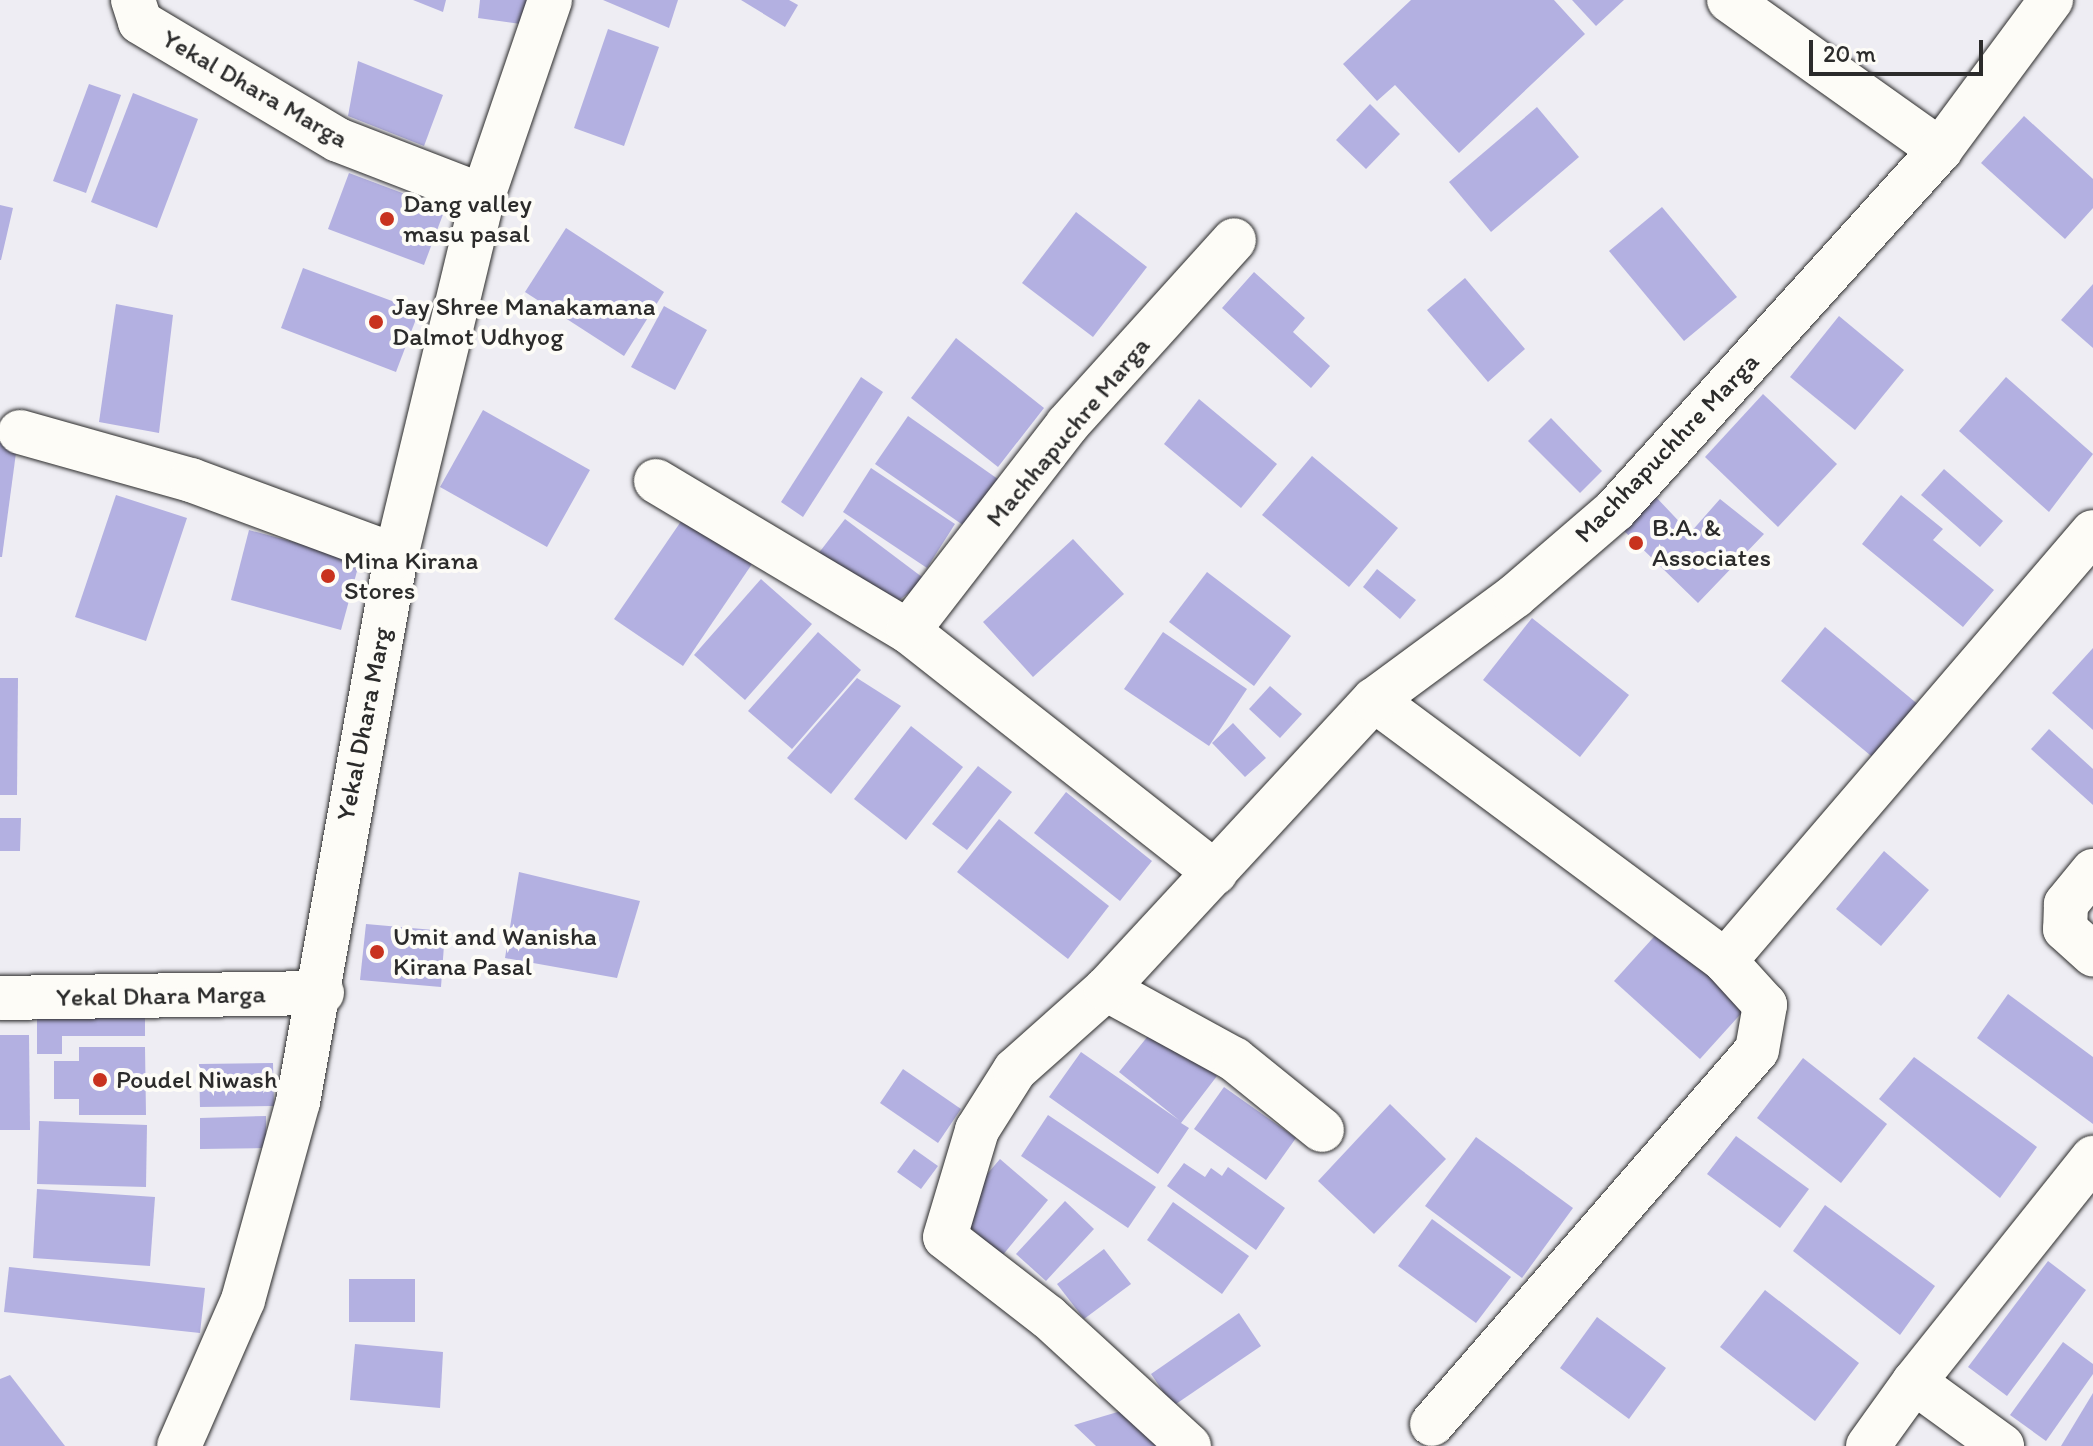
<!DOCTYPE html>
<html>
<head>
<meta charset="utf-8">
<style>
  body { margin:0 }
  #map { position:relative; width:2093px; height:1446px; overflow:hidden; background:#eeedf3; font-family:Itim,sans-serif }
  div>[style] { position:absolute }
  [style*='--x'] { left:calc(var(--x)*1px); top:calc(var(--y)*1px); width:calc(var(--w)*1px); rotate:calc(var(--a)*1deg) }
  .building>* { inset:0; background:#b3b0e1 }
  .roads { filter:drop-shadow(0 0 2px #2b2b2b) drop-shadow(0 0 2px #2b2b2b) }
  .street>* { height:44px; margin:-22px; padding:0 22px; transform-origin:22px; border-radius:22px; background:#fdfcf7 }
  .dots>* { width:22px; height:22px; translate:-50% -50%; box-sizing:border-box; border:4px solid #fdfcf7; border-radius:50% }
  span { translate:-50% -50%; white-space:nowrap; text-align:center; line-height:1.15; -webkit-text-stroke:8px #fdfcf7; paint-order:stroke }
  .street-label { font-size:26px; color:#2b2b2b }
  .poi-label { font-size:26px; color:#2b2b2b }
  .left { translate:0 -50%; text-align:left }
  .scale { position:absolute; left:1809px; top:40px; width:174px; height:36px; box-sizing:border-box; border:4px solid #2b2b2b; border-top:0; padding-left:10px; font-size:24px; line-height:28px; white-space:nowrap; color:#2b2b2b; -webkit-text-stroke:6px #fdfcf7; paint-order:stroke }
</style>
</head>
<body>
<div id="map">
  <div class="building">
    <div style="clip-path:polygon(413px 0,446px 0,443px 12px)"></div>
    <div style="clip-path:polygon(480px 0,539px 0,536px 26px,478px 18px)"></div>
    <div style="clip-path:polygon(603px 0,678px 0,669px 28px)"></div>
    <div style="clip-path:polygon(741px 0,789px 0,798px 5px,785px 27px)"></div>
    <div style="clip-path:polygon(1411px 0,1554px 0,1585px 34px,1459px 153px,1395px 85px,1377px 101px,1343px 64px)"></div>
    <div style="clip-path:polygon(1572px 0,1624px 0,1596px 26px)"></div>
    <div style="clip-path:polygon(608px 29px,659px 47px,624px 146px,574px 128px)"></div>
    <div style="clip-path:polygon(358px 61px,443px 95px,424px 146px,348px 116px)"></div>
    <div style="clip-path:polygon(89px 84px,121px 95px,86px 193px,53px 181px)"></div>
    <div style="clip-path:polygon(133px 93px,198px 119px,157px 228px,91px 202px)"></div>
    <div style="clip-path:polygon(1370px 104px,1400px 134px,1366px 169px,1336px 140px)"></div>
    <div style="clip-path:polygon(1537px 107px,1579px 157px,1491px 232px,1449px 182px)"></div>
    <div style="clip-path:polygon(2024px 116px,2093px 179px,2093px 208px,2065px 239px,1981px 163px)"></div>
    <div style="clip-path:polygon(349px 173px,445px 209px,424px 265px,328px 229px)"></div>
    <div style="clip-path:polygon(0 205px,13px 208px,1px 260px,0 260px)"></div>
    <div style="clip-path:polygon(1662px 207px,1737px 297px,1684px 341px,1609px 251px)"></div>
    <div style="clip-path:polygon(1076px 212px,1147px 267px,1093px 337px,1022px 283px)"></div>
    <div style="clip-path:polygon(566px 228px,664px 292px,624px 356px,525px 292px)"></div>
    <div style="clip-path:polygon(303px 268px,419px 311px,396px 372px,281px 328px)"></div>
    <div style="clip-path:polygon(1254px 272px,1305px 318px,1293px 332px,1330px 366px,1311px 388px,1222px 308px)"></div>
    <div style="clip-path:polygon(1465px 278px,1525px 349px,1488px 382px,1427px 310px)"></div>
    <div style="clip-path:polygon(2093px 284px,2093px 348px,2061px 320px)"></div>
    <div style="clip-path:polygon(116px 304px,173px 315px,159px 433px,99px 422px)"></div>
    <div style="clip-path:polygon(664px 306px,707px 330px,675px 390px,631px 367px)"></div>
    <div style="clip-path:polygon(1839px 316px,1904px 370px,1855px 430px,1790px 377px)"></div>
    <div style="clip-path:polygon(956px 338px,1044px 408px,998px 467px,911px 398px)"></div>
    <div style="clip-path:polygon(861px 377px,883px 392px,803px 517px,781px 502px)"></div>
    <div style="clip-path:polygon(2006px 377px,2093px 454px,2049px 512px,1959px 431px)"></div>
    <div style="clip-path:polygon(1763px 394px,1837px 464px,1778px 527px,1705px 457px)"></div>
    <div style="clip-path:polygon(1199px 399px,1277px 464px,1241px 508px,1164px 444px)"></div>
    <div style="clip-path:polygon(483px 410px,590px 470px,547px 547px,440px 487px)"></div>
    <div style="clip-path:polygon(908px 416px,1005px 484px,973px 532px,875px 464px)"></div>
    <div style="clip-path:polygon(1551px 418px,1602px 471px,1580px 493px,1528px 441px)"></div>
    <div style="clip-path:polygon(0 435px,18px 438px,2px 557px,0 557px)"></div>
    <div style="clip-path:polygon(1312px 456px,1398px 528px,1349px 587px,1262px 515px)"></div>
    <div style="clip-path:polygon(871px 468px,955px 524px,927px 568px,843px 512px)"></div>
    <div style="clip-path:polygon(1944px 469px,2003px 521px,1980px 547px,1921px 495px)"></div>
    <div style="clip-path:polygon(116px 495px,187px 518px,146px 641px,75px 617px)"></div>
    <div style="clip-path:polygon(1901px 495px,1943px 529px,1933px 540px,1994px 590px,1963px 627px,1862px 544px)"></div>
    <div style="clip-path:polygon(1655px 496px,1690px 533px,1720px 499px,1764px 534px,1698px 603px,1621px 528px)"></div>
    <div style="clip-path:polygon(684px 517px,752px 564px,683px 666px,614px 619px)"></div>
    <div style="clip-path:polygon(845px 519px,926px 580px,889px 608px,818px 554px)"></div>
    <div style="clip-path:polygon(249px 530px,360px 560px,341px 630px,231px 600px)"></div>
    <div style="clip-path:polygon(1073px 539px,1124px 594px,1033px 677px,983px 622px)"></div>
    <div style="clip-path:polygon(1377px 569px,1416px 600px,1400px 619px,1363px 587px)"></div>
    <div style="clip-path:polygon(1207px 572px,1291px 636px,1254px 686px,1169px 622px)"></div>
    <div style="clip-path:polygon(761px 579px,812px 624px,745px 700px,694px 655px)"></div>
    <div style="clip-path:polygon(1532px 618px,1629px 695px,1580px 757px,1483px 680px)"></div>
    <div style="clip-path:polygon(1825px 627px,1920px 706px,1876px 760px,1781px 681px)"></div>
    <div style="clip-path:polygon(818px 632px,861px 670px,792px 749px,748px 711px)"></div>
    <div style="clip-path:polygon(1163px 632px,1247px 689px,1209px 746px,1124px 689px)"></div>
    <div style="clip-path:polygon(2093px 648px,2093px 730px,2052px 693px)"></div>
    <div style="clip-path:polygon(0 678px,18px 678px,17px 795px,0 795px)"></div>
    <div style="clip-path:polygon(857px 678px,901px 706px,831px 794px,787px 758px)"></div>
    <div style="clip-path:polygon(1270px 686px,1302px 714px,1280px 738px,1249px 709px)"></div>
    <div style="clip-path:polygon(1233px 723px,1266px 758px,1245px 777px,1212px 743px)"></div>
    <div style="clip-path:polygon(911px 726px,963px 767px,906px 840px,854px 799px)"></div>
    <div style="clip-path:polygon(2049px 729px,2093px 769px,2093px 805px,2031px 749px)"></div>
    <div style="clip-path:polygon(978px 766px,1012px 792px,967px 850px,932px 824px)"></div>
    <div style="clip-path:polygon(1066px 792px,1152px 861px,1120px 901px,1034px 833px)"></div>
    <div style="clip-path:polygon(0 818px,21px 818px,20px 851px,0 851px)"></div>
    <div style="clip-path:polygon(999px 819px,1109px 906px,1068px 959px,957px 872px)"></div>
    <div style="clip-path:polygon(1884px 851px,1929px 890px,1881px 946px,1836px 909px)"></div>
    <div style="clip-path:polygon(519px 872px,640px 901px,617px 978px,505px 958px)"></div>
    <div style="clip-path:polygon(366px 924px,445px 931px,441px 987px,360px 980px)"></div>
    <div style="clip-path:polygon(1661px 929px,1747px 1007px,1700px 1059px,1614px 981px)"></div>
    <div style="clip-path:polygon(2008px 994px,2093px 1057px,2093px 1124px,1977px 1038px)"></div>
    <div style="clip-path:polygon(37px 1004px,145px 1004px,145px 1036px,62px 1036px,62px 1054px,37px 1054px)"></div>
    <div style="clip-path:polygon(1156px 1026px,1217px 1076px,1181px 1123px,1189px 1128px,1158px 1174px,1049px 1097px,1081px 1052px,1179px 1120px,1119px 1072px)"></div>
    <div style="clip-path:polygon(0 1035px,29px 1035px,30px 1130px,0 1130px)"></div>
    <div style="clip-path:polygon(79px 1047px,145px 1047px,146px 1115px,79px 1115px,79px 1099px,54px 1099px,54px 1061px,79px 1061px)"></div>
    <div style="clip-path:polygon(1914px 1057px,2037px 1147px,2000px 1198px,1879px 1099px)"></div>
    <div style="clip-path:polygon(1803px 1058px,1887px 1124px,1841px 1183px,1757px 1118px)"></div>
    <div style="clip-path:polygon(273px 1063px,274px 1106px,200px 1107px,199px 1064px)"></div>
    <div style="clip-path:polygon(903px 1069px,961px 1109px,938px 1143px,880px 1103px)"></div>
    <div style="clip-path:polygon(1224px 1087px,1296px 1138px,1266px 1180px,1194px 1129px)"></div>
    <div style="clip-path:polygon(1390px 1104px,1446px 1159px,1374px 1234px,1318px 1181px)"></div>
    <div style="clip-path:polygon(1048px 1115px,1156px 1187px,1128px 1228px,1021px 1156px)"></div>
    <div style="clip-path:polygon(266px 1116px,266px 1148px,200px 1149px,200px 1118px)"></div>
    <div style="clip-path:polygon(39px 1121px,147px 1125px,146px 1187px,37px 1184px)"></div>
    <div style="clip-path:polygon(1736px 1136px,1809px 1189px,1780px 1228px,1707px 1174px)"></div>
    <div style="clip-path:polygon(1476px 1137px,1573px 1208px,1522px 1278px,1425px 1206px)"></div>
    <div style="clip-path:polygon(914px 1149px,938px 1166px,921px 1189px,897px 1172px)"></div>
    <div style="clip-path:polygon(1000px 1159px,1048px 1200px,1002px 1256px,954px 1213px)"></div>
    <div style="clip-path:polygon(1184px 1163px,1205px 1177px,1211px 1168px,1222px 1176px,1228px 1167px,1285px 1208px,1256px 1250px,1167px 1186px)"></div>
    <div style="clip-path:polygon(37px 1189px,155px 1197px,150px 1266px,33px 1258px)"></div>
    <div style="clip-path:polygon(1065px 1201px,1094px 1229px,1046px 1281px,1016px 1254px)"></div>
    <div style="clip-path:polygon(1173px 1202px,1249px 1256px,1222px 1294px,1147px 1240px)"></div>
    <div style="clip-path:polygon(1825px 1205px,1935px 1286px,1900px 1335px,1793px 1251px)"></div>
    <div style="clip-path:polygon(1432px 1219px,1511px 1277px,1476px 1323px,1398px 1266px)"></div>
    <div style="clip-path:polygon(1104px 1249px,1131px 1284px,1084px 1319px,1057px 1284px)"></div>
    <div style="clip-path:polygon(2048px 1261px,2086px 1290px,2007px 1396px,1968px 1367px)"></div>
    <div style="clip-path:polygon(9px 1267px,205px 1288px,200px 1333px,4px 1312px)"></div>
    <div style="clip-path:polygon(349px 1279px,415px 1279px,415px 1322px,349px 1322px)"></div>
    <div style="clip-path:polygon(1765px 1290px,1859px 1363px,1815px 1421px,1720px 1347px)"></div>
    <div style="clip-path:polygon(1239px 1313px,1261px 1346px,1173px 1406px,1151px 1374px)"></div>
    <div style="clip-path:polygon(1597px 1317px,1666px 1368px,1629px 1419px,1560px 1368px)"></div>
    <div style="clip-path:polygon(2063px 1342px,2093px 1364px,2093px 1374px,2046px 1441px,2010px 1415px)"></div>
    <div style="clip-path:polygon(355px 1344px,443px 1352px,440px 1408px,350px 1400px)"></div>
    <div style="clip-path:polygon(10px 1375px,65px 1446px,0 1446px,0 1379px)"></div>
    <div style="clip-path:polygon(2093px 1393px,2093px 1446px,2061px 1446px)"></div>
    <div style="clip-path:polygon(1141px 1405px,1162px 1446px,1096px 1446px,1074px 1425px)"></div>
  </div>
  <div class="roads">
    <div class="street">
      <div style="--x:133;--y:0;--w:23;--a:72"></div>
      <div style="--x:140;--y:22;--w:230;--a:30.8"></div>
      <div style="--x:338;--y:140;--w:155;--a:21.1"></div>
      <div style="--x:1729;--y:0;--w:259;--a:35.4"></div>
      <div style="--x:20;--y:432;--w:178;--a:15.7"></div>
      <div style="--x:191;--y:480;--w:219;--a:20.3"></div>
      <div style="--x:656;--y:481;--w:293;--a:30.8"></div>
      <div style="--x:908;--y:631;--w:391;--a:38.2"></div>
      <div style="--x:908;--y:631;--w:260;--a:-52.3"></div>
      <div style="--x:1067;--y:425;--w:249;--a:-47.9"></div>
      <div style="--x:1374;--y:700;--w:437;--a:36.6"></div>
      <div style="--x:1725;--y:961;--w:565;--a:-49.38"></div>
      <div style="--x:2093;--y:871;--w:43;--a:129.3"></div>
      <div style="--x:2066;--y:904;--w:25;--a:92"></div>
      <div style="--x:2065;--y:929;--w:38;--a:42"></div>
      <div style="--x:1106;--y:989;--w:146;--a:28.7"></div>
      <div style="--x:1234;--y:1059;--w:113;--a:38.9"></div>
      <div style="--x:0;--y:998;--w:322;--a:-0.9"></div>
      <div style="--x:1914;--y:1382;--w:287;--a:-51.4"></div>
      <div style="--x:1432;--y:1424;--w:495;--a:-49"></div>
      <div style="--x:1757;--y:1050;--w:46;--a:-79.9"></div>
      <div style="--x:1765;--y:1005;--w:59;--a:-132.3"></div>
      <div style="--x:179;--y:1446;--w:159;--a:-66.3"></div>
      <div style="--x:243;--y:1300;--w:205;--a:-74.5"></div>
      <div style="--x:298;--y:1102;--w:555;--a:-79.82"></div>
      <div style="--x:396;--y:556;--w:370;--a:-76.4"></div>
      <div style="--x:483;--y:196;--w:207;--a:-71.1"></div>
      <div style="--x:1189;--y:1446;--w:191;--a:-137.5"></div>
      <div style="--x:1048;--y:1317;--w:130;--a:-142.2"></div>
      <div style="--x:945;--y:1237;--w:112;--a:-73.3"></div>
      <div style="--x:977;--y:1130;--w:71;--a:-57.7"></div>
      <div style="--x:1015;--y:1070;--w:122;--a:-41.7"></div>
      <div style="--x:1106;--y:989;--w:394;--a:-47.2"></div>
      <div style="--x:1374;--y:700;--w:175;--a:-36.4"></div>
      <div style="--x:1515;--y:596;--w:132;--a:-40.7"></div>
      <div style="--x:1615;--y:510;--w:485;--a:-47.9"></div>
      <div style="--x:1940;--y:150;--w:187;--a:-53.5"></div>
      <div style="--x:1868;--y:1446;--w:79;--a:-54.3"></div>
      <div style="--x:1914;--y:1382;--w:109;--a:36"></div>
    </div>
  </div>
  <div class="dots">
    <div style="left:387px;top:219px;background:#c8321e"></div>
    <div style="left:376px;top:322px;background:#c8321e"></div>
    <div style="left:1636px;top:543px;background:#c8321e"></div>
    <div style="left:328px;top:576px;background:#c8321e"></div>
    <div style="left:377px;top:952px;background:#c8321e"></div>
    <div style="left:100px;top:1080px;background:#c8321e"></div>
  </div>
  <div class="street-label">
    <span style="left:255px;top:89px;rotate:30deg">Yekal Dhara Marga</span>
    <span style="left:1068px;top:432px;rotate:-50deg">Machhapuchre Marga</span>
    <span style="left:1667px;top:448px;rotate:-46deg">Machhapuchhre Marga</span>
    <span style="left:364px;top:724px;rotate:-79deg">Yekal Dhara Marg</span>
    <span style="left:161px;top:996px;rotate:-1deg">Yekal Dhara Marga</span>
  </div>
  <div class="poi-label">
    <span class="left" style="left:403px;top:219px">Dang valley<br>masu pasal</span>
    <span class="left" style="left:392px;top:322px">Jay Shree Manakamana<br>Dalmot Udhyog</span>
    <span class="left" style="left:1652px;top:543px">B.A. &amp;<br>Associates</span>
    <span class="left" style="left:344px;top:576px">Mina Kirana<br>Stores</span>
    <span class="left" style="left:393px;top:952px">Umit and Wanisha<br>Kirana Pasal</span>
    <span class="left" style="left:116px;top:1080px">Poudel Niwash</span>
  </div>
  <div class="scale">20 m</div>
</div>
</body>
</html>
